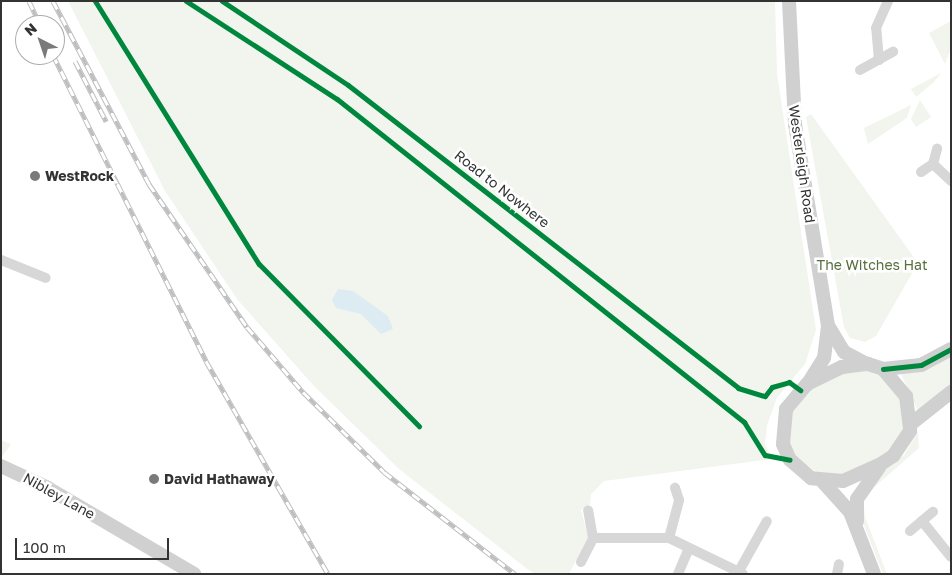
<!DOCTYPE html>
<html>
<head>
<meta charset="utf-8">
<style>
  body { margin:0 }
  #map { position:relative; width:952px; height:575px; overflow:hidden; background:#fff; font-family:"Golos Text",sans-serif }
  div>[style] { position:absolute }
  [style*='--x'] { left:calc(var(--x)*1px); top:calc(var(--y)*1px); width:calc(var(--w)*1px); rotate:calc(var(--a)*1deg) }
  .green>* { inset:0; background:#f1f5ed }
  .water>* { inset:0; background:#ddebf3 }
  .street>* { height:10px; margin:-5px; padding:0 5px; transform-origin:5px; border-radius:5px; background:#d7d7d7 }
  .secondary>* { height:14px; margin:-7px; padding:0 7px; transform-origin:7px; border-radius:7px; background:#d0d0d0 }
  .rail>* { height:5px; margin-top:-2.5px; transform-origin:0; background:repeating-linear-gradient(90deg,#fff 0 9px,#bebebe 0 18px); box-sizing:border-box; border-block:1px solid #bebebe }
  .cycleway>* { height:5px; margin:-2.5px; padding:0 2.5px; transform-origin:2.5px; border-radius:2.5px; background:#00873e }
  .dots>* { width:14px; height:14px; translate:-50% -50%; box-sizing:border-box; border:2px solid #fff; border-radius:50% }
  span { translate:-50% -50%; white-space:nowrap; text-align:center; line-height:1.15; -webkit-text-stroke:5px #fff; paint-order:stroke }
  .street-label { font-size:14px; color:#333 }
  .poi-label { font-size:14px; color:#333; font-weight:700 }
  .left { translate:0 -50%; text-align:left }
  .park-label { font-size:14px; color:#56703f }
  .frame { position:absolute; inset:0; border:2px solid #333; pointer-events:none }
  .north { position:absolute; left:15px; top:15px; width:50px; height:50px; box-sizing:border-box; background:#fff; border:1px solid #adadad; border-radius:50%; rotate:319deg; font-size:14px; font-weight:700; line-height:20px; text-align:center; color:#333 }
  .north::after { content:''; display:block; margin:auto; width:18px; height:22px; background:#7a7a7a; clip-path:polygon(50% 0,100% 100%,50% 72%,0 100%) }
  .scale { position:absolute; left:15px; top:538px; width:154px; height:22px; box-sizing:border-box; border:2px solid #333; border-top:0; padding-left:6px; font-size:15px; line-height:18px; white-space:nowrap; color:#333; -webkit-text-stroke:4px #fff; paint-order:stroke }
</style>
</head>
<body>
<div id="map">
  <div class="green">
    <div style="clip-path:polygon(68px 1px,775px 1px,777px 74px,816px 330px,805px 364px,777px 398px,767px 425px,765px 444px,772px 459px,604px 481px,591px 494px,590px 505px,581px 510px,588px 537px,569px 574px,535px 574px,526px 568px,399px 469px,314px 386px,237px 299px,165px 191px)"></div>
    <div style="clip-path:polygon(951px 21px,951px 48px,945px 64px,929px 33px)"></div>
    <div style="clip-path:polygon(941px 73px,934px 82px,916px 97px,911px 89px)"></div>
    <div style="clip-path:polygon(920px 100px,931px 117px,916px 127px,911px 119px)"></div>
    <div style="clip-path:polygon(911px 105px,907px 118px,868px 144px,864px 128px)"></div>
    <div style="clip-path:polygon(811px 114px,918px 263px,876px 336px,865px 342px,850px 338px,844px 327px,806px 117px)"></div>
    <div style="clip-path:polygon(951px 353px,951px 385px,918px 411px,901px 374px,921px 371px)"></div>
    <div style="clip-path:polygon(866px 370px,880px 374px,901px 395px,904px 427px,894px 447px,881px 457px,841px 475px,819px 474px,794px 455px,788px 440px,790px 413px,808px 391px,845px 372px)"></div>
    <div style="clip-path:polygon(918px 432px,919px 448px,863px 497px,865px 517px,887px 574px,883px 574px,860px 515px,861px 496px,871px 478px,904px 455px)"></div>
    <div style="clip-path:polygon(1px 440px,11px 444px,2px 457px,1px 457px)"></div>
  </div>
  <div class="water">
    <div style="clip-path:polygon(338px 289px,353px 291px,388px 316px,393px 329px,381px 334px,361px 314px,336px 308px,332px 300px)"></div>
  </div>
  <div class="street">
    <div style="--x:879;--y:60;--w:32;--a:-95"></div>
    <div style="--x:876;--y:28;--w:30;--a:-66"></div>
    <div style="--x:860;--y:70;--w:38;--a:-29"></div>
    <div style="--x:933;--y:164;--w:25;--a:43"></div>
    <div style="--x:921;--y:172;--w:14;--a:-34"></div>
    <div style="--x:933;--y:164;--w:16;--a:-75"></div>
    <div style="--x:1;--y:260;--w:48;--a:21.8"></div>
    <div style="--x:922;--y:521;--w:46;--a:51.1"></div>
    <div style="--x:910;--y:531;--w:30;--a:-40"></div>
    <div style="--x:593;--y:538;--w:76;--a:0"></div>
    <div style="--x:669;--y:538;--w:82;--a:25.9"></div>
    <div style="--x:669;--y:538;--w:39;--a:-75"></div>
    <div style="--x:679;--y:500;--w:13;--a:-108"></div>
    <div style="--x:581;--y:562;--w:27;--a:-63"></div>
    <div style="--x:593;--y:538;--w:28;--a:-100"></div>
    <div style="--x:739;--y:571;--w:57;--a:-60.8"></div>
    <div style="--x:678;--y:574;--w:28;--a:-67"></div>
    <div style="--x:837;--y:574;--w:10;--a:-79"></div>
  </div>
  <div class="secondary">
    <div style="--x:789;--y:1;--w:123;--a:87.2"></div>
    <div style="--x:795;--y:124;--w:205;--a:80.7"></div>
    <div style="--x:828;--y:326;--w:32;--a:97"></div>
    <div style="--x:824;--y:358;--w:31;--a:122"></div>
    <div style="--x:829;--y:327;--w:29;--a:59"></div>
    <div style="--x:844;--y:352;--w:24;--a:28"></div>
    <div style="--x:868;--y:364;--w:16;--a:18"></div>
    <div style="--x:883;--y:369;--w:35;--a:50"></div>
    <div style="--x:906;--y:396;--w:35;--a:83"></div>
    <div style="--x:910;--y:431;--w:30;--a:124"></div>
    <div style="--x:893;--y:456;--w:17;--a:147"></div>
    <div style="--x:879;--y:465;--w:39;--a:156"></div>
    <div style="--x:843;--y:481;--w:32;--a:-175"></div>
    <div style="--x:811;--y:478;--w:28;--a:-139"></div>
    <div style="--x:790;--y:460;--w:17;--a:-114"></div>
    <div style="--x:783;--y:444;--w:35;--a:-85"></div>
    <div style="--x:786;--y:409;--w:33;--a:-50"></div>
    <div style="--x:807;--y:384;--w:39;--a:-26"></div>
    <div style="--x:842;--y:367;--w:26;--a:-7"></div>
    <div style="--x:883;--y:369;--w:38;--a:-6"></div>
    <div style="--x:921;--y:365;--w:34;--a:-28"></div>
    <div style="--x:912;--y:423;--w:50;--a:-38.5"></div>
    <div style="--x:1;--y:466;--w:50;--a:25"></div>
    <div style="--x:46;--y:487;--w:172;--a:30.4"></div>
    <div style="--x:823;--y:482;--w:40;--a:48"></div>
    <div style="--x:850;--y:512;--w:66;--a:68.8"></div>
    <div style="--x:857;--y:521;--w:22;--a:-90"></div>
    <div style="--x:857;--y:499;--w:39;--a:-55"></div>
  </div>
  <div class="rail">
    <div style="--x:29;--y:1;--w:26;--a:65"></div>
    <div style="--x:53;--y:1;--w:207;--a:62.3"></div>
    <div style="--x:149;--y:184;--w:173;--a:55.6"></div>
    <div style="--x:247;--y:327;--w:86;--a:49.3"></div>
    <div style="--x:303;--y:392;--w:114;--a:44.6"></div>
    <div style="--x:384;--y:472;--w:166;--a:37.9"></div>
    <div style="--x:53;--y:55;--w:342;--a:63.4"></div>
    <div style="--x:206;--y:361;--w:245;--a:60.2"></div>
    <div style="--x:75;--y:61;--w:68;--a:62.7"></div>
  </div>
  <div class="cycleway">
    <div style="--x:95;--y:1;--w:310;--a:58.1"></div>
    <div style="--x:259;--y:264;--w:228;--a:45.4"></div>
    <div style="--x:186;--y:1;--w:180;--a:33"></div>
    <div style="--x:337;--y:99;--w:520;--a:38.44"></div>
    <div style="--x:744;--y:422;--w:39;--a:58"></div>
    <div style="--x:765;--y:455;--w:25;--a:11"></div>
    <div style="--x:222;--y:1;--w:151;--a:33.7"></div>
    <div style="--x:348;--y:85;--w:494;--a:37.8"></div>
    <div style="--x:738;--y:388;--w:28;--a:17"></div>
    <div style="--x:765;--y:396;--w:11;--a:-52"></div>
    <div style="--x:772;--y:387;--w:18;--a:-16"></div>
    <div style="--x:789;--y:382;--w:14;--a:36"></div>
    <div style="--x:883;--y:369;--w:38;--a:-6"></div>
    <div style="--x:921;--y:365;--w:34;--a:-28"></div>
  </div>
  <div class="dots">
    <div style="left:35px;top:176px;background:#7a7a7a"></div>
    <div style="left:154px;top:479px;background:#7a7a7a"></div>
  </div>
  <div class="street-label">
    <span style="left:802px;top:164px;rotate:82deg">Westerleigh Road</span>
    <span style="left:502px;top:189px;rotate:38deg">Road to Nowhere</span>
    <span style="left:59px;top:496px;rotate:29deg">Nibley Lane</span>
  </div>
  <div class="poi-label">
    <span class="left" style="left:45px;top:176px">WestRock</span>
    <span class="left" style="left:164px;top:479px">David Hathaway</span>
  </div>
  <div class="park-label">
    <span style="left:872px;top:265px">The Witches Hat</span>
  </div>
  <div class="frame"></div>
  <div class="north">N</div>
  <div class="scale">100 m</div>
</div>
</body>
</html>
